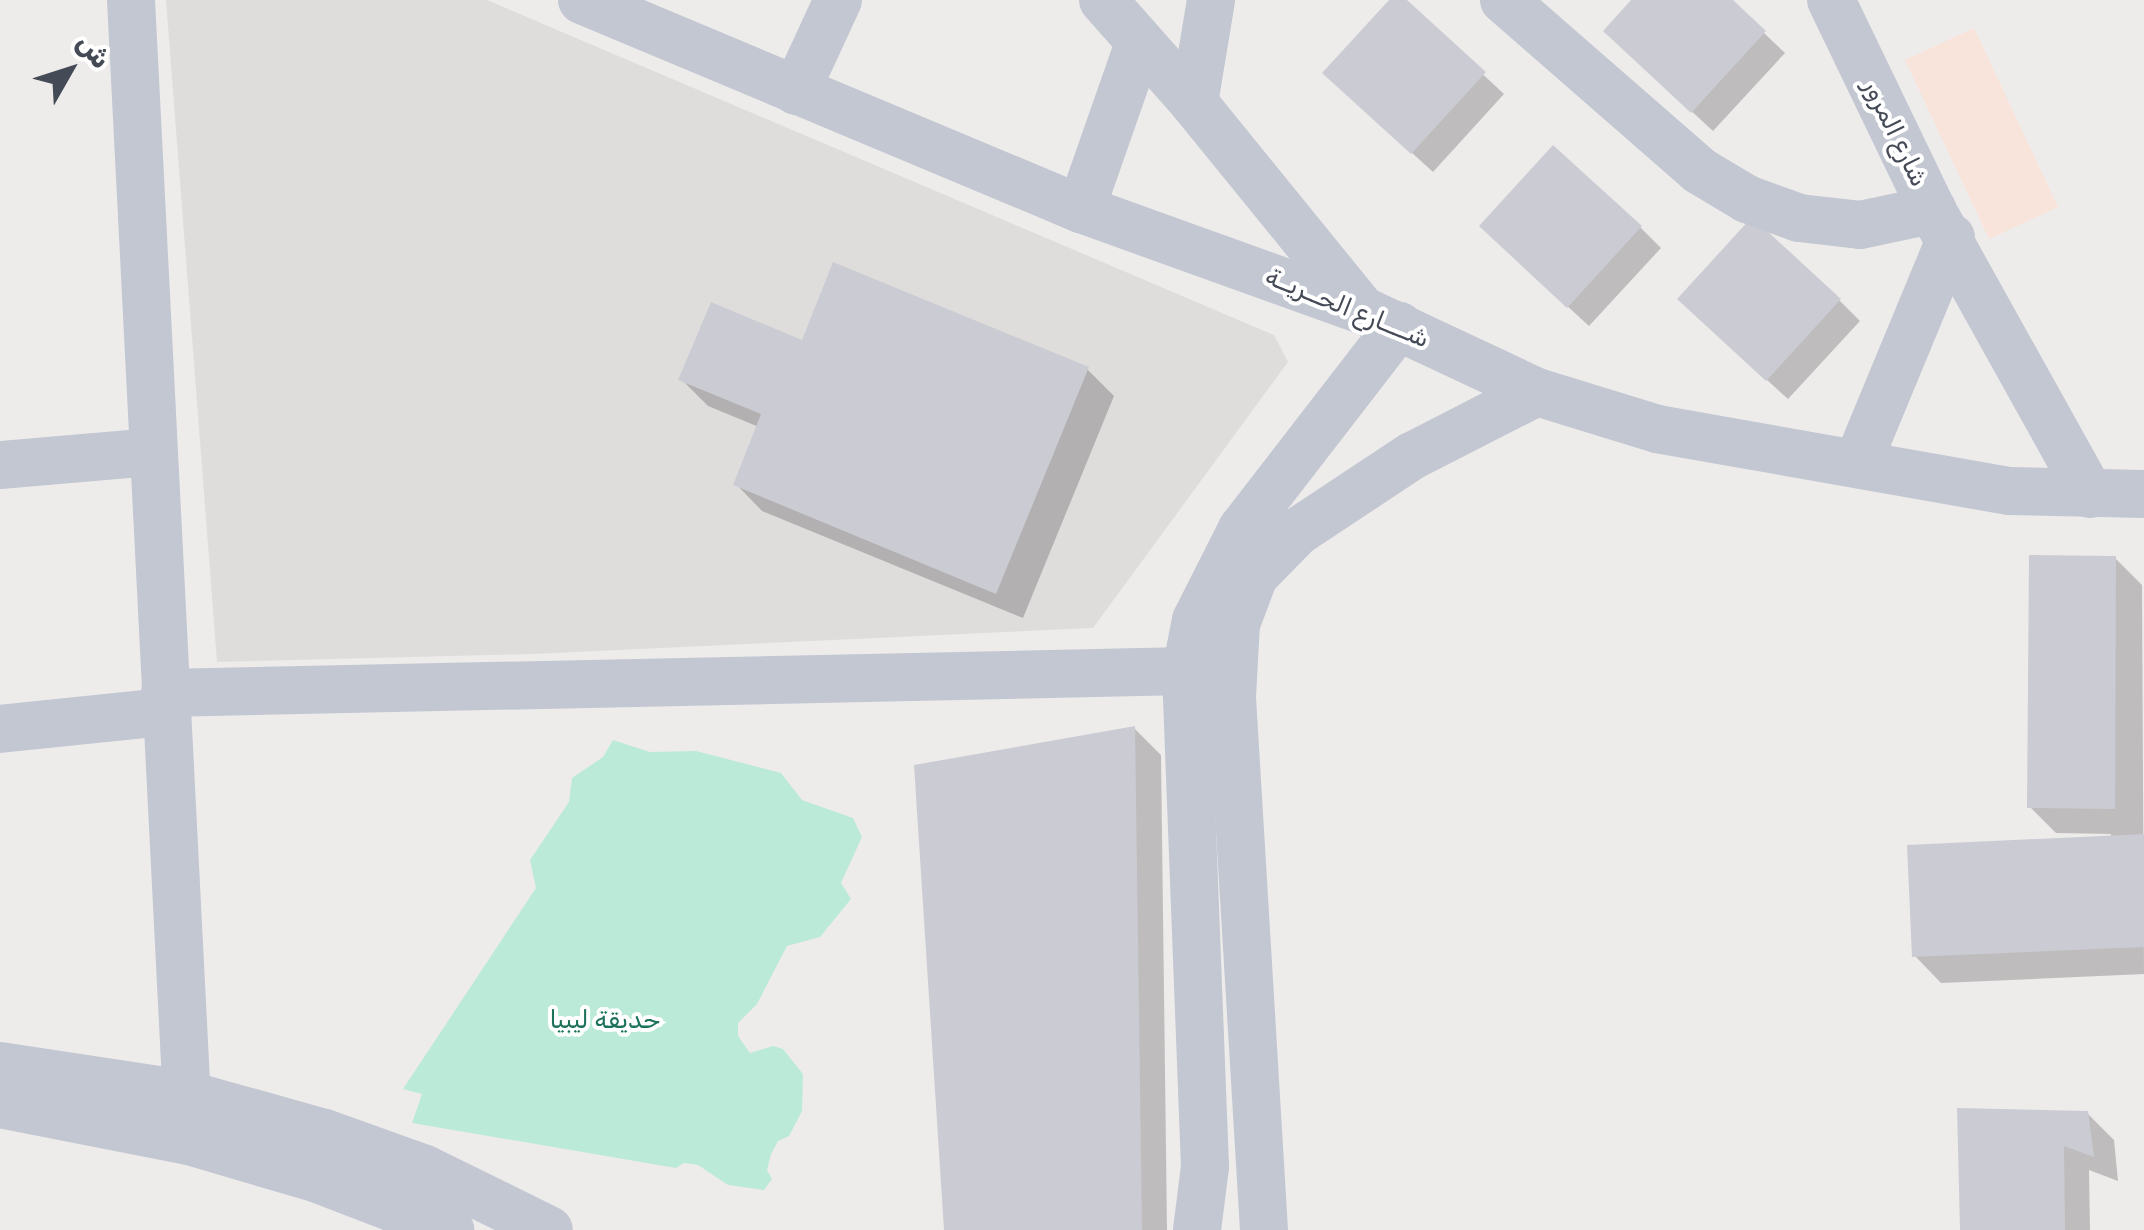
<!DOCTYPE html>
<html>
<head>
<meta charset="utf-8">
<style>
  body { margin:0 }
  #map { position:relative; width:2144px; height:1230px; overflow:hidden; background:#eeeceb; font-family:Rubik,"Noto Naskh Arabic",sans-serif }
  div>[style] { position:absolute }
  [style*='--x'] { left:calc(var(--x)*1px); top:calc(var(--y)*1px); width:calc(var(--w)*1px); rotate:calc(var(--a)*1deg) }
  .education>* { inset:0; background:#dfdddc }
  .medical>* { inset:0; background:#f8e4db }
  .green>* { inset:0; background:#bbead8 }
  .shadow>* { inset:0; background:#0003 }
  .building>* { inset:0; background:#cbccd3 }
  .street>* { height:48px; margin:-24px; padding:0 24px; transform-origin:24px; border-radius:24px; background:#c2c7d2 }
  span { translate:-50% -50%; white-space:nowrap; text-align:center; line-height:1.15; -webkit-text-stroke:8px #fff; paint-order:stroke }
  .street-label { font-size:25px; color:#454a57 }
  .park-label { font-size:25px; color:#1c725a }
  .north { position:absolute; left:20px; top:20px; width:100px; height:100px; -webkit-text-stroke:8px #fff; paint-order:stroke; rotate:51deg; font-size:28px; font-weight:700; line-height:40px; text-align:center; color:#454a57 }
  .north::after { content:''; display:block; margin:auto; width:35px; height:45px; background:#454a57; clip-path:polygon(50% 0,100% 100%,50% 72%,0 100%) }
</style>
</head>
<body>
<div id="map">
  <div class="education">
    <div style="clip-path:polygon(166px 0,487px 0,1274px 335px,1288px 362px,1093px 628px,533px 654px,217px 662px)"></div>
  </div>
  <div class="medical">
    <div style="clip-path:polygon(1974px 28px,2058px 207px,1989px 239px,1905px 60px)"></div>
  </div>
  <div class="green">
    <div style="clip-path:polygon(613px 740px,650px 752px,696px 751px,781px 773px,802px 800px,853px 818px,862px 837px,841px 883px,851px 899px,820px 937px,787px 946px,757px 1004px,738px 1023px,738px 1036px,750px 1053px,773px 1046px,783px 1049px,803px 1074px,802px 1111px,789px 1136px,778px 1141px,771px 1154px,767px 1170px,772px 1179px,764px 1190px,728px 1185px,698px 1165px,684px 1163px,676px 1168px,412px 1123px,422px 1094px,403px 1089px,536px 888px,530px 860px,569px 802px,572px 778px,603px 757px)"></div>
  </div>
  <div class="shadow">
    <div style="clip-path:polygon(1392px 0,1403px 0,1504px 94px,1433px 172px,1346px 93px)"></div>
    <div style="clip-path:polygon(1634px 0,1729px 0,1785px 53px,1713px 131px,1626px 51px)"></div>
    <div style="clip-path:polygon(1640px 227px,1661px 248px,1589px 326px,1502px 246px)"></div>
    <div style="clip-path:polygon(1839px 300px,1860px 321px,1788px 399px,1701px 320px)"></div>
    <div style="clip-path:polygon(803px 343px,1087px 369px,1114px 396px,1023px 618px,762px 511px,736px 484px,759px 427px,708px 406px,681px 379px)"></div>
    <div style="clip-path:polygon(2115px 558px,2142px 585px,2144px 974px,1941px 983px,1915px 956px,2111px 838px,2111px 834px,2056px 833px,2030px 807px)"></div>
    <div style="clip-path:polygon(1134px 728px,1161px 755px,1167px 1230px,946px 1230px)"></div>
    <div style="clip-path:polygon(2087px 1113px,2114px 1140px,2118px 1181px,2089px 1170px,2090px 1230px,1962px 1230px)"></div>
  </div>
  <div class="building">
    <div style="clip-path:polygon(1389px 0,1407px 0,1486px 72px,1411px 154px,1322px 73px)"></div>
    <div style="clip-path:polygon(1631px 0,1733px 0,1766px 31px,1691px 113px,1603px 31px)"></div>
    <div style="clip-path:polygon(1553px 145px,1642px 226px,1567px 308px,1479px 226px)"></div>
    <div style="clip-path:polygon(1752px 217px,1841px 299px,1766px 381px,1677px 299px)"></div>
    <div style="clip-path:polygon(833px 262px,1089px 367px,996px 594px,733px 485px,761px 414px,678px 380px,711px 302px,802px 340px)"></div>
    <div style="clip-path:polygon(2029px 555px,2116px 556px,2115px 809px,2027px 808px)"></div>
    <div style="clip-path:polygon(1135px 726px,1142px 1230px,944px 1230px,914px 765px)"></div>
    <div style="clip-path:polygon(2144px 834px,2144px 947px,1912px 957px,1907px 845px)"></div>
    <div style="clip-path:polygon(1957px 1108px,2088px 1111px,2094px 1157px,2064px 1146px,2065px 1230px,1960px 1230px)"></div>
  </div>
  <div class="street">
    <div style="--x:131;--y:0;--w:1142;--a:87.09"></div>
    <div style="--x:582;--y:0;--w:541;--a:22.73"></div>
    <div style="--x:1081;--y:209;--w:299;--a:19.8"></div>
    <div style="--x:1362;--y:310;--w:193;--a:25.1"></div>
    <div style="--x:1537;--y:392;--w:126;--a:17.1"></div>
    <div style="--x:1657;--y:429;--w:358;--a:10"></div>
    <div style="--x:2010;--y:491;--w:134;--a:1.3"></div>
    <div style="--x:1103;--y:0;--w:137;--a:48.5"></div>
    <div style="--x:1194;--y:103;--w:267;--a:50.9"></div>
    <div style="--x:1504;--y:0;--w:260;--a:41.1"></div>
    <div style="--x:1700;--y:171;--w:55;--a:30.8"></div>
    <div style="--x:1747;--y:199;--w:55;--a:20.1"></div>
    <div style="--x:1799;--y:218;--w:61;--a:6.5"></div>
    <div style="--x:1860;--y:225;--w:74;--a:-11.8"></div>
    <div style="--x:1831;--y:0;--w:233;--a:64.3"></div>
    <div style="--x:1932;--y:210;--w:325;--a:60.9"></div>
    <div style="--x:796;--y:91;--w:100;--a:-65.2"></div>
    <div style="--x:1194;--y:103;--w:104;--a:-80.6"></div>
    <div style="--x:1081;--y:209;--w:176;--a:-70.7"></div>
    <div style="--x:1858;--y:462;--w:243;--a:-67.5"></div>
    <div style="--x:0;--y:465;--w:154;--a:-4.9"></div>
    <div style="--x:165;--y:693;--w:1021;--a:-1.23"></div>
    <div style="--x:0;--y:729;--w:166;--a:-5.9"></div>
    <div style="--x:0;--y:1066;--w:187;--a:8.6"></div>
    <div style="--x:185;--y:1094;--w:145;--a:15.6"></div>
    <div style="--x:325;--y:1133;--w:106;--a:19.8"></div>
    <div style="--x:425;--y:1169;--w:138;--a:26.2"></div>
    <div style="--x:0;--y:1104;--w:193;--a:11.1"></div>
    <div style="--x:189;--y:1141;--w:134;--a:16.4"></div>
    <div style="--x:318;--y:1179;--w:142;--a:21.1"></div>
    <div style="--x:1197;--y:1230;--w:64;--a:-82.8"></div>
    <div style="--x:1205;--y:1167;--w:496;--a:-92.2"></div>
    <div style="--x:1186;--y:671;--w:52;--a:-78.9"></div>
    <div style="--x:1196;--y:620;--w:102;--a:-63.2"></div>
    <div style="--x:1242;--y:529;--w:257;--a:-52.3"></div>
    <div style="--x:1264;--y:1230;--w:534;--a:-93.44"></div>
    <div style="--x:1232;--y:697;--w:73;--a:-86.9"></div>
    <div style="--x:1236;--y:624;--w:51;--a:-69.4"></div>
    <div style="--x:1254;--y:576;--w:62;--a:-45.7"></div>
    <div style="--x:1297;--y:532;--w:138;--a:-33.5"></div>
    <div style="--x:1412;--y:456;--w:140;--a:-27.1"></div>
  </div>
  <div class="street-label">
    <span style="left:1895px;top:133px;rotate:64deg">شارع المرور</span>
    <span style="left:1347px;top:308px;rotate:22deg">شــــارع الحــريــة</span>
  </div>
  <div class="park-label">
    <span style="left:605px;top:1020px">حديقة ليبيا</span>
  </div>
  <div class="north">ش</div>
</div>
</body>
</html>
